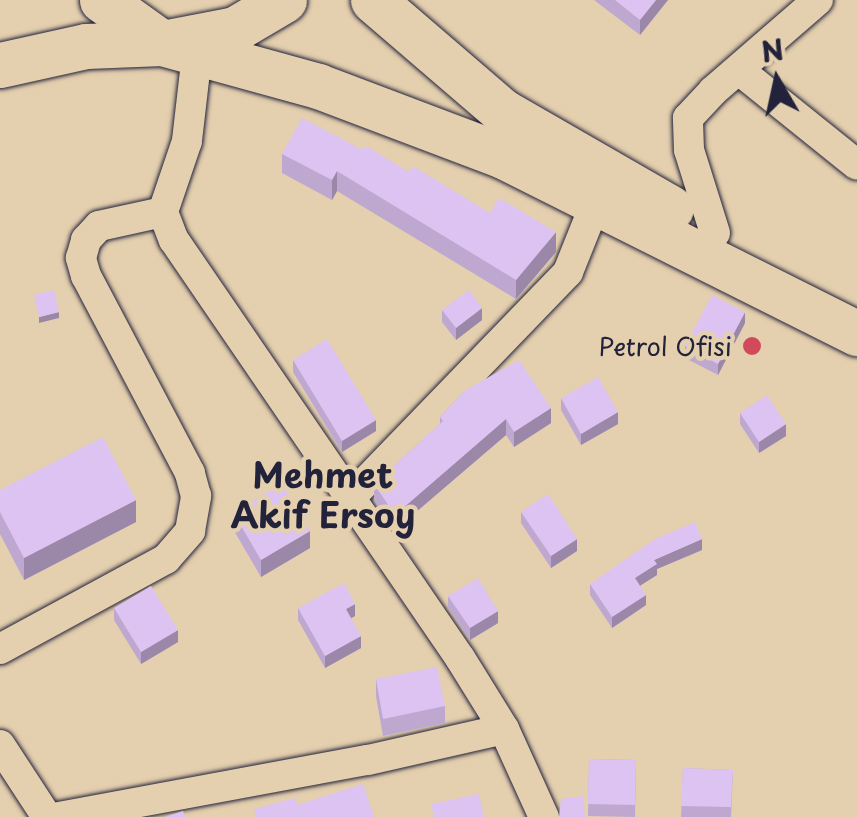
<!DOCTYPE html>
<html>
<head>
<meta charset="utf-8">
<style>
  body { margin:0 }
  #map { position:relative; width:857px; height:817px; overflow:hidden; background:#e4cfae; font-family:"Playpen Sans",sans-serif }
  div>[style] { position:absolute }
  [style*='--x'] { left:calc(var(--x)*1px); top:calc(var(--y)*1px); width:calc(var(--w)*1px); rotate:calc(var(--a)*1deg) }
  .roads { filter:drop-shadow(0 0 2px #22223b) drop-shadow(0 0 2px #22223b) }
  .minor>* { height:30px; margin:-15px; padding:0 15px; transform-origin:15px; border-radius:15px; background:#e4cfae }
  .highway>* { height:45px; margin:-22.5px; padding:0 22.5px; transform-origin:22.5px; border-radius:22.5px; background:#e4cfae }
  .wall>* { inset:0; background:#bea8d0 }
  .shaded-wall>* { inset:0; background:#9b88a9 }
  .building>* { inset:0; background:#ddc3f2 }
  .dots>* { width:28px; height:28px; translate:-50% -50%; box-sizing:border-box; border:5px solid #e4cfae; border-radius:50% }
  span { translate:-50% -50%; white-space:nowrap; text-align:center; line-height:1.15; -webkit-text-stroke:9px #e4cfae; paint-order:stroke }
  .poi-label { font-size:25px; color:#22223b }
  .right { translate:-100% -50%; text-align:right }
  .district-label { font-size:35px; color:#22223b; font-weight:700 }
  .north { position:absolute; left:727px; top:30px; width:100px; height:100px; -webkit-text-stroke:8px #e4cfae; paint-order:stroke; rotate:351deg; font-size:28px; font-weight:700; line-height:40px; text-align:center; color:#22223b }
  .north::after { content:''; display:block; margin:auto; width:35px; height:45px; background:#22223b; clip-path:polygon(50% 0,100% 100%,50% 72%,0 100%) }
</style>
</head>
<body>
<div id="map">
  <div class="roads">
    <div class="minor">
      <div style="--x:197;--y:54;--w:88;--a:96.6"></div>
      <div style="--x:187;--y:141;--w:75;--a:108.7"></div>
      <div style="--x:163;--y:212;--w:30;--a:69"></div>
      <div style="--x:174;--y:240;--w:506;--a:55.62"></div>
      <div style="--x:460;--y:658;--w:84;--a:58.2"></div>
      <div style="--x:504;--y:729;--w:97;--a:65.6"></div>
      <div style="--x:739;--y:70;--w:151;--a:38.8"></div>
      <div style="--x:715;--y:233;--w:87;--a:-107.4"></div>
      <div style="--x:689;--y:150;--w:32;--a:-92"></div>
      <div style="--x:688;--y:118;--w:37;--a:-47"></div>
      <div style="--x:713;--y:91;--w:139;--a:-40.9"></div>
      <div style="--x:350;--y:498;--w:314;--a:-46"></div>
      <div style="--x:568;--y:272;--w:75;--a:-68.2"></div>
      <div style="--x:0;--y:649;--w:189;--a:-28.5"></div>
      <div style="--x:166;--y:559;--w:37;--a:-49"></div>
      <div style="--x:190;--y:531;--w:36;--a:-80"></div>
      <div style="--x:196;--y:496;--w:24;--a:-105"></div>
      <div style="--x:190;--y:473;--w:223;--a:-117.8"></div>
      <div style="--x:86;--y:276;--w:19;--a:-106"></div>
      <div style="--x:81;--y:258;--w:19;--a:-74"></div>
      <div style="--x:86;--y:240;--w:19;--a:-47"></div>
      <div style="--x:99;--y:226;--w:66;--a:-12.3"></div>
      <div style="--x:0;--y:745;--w:86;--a:56.9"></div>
      <div style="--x:59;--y:817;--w:314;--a:-10.5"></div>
      <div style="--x:368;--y:760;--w:139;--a:-12.8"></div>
    </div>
    <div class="highway">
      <div style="--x:102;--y:0;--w:74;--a:35.6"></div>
      <div style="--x:162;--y:43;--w:162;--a:15.4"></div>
      <div style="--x:318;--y:86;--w:198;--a:20.7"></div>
      <div style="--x:503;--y:156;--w:396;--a:26.6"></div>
      <div style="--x:373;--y:0;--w:170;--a:40.7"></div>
      <div style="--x:502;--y:111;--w:195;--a:29.9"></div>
      <div style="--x:0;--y:65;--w:88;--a:-12.5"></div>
      <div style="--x:86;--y:46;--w:76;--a:-2.3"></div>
      <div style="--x:162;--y:43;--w:74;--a:-10.9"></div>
      <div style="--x:235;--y:29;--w:57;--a:-30.6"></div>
    </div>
  </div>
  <div class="wall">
    <div style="clip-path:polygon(594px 0,668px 0,640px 35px)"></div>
    <div style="clip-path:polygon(363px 150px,409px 172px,556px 252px,516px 299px,337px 191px,332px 200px,282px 173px,282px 154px)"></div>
    <div style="clip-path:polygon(442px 310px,482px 320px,456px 340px,442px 322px)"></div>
    <div style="clip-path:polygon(745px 323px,718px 375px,685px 358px,685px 346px)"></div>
    <div style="clip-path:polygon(293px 360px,376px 431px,342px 452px,293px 372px)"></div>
    <div style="clip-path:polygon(464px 391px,551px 423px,514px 447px,506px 435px,395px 530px,374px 500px,374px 484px,440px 424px,440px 417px)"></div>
    <div style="clip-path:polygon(561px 398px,618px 424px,581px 445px,561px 410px)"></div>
    <div style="clip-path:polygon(740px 413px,786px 436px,759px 453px,740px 424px)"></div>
    <div style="clip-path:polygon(0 490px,136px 522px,24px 580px,0 534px)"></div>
    <div style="clip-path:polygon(233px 512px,310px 548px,261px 577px,233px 529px)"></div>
    <div style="clip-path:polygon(521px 512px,577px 551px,551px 568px,521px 523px)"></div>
    <div style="clip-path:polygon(702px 550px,657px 569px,657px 575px,640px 585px,646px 605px,612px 628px,590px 595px,590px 584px)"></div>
    <div style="clip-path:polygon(448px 596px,498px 623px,470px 640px,448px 608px)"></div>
    <div style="clip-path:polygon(114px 608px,178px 642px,141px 664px,114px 620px)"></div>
    <div style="clip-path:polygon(298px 608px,355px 616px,351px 618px,361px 648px,325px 668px,298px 620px)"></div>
    <div style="clip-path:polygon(376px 679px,445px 706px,445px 723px,383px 736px,376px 696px)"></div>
    <div style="clip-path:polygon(589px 759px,636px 760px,635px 817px,588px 816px)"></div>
    <div style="clip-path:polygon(683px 768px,733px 770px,731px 817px,681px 817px)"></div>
  </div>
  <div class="shaded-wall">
    <div style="clip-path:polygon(656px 0,668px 0,640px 35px,640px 20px)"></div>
    <div style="clip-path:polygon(337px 171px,337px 191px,332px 200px,332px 180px)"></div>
    <div style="clip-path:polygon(556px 232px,556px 252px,516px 299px,516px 280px)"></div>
    <div style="clip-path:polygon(482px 308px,482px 320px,456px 340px,456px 328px)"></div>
    <div style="clip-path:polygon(59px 312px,59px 318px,39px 323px,39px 317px)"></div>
    <div style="clip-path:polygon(745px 312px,745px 323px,718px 375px,718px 364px)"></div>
    <div style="clip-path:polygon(551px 408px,551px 423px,514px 447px,514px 432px)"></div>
    <div style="clip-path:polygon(618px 412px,618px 424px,581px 445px,581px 434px)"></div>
    <div style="clip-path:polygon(506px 419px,506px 435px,395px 530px,395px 515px)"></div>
    <div style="clip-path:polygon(376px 420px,376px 431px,342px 452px,342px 441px)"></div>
    <div style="clip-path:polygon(786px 424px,786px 436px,759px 453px,759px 442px)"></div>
    <div style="clip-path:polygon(136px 500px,136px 522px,24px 580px,24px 558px)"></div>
    <div style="clip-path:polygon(310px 531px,310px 548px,261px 577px,261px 560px)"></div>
    <div style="clip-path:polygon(577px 539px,577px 551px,551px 568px,551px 556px)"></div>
    <div style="clip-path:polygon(702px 539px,702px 550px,657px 569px,657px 575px,635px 589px,635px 578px,654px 560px)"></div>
    <div style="clip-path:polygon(646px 595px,646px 605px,612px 628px,612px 617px)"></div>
    <div style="clip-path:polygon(355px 604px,355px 616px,346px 621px,346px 609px)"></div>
    <div style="clip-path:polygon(498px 611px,498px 623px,470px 640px,470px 628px)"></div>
    <div style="clip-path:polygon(178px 630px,178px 642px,141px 664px,141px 652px)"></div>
    <div style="clip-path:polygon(361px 636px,361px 648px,325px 668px,325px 656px)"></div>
  </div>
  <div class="building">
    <div style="clip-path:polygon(615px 0,656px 0,640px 20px)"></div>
    <div style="clip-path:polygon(302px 118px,363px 150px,366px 146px,409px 172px,413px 166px,490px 213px,499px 198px,556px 232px,516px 280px,337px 171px,332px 180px,282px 154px)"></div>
    <div style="clip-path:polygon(54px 290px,59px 312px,39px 317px,34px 295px)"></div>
    <div style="clip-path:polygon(469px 290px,482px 308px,456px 328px,442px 310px)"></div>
    <div style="clip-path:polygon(712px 295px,745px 312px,718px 364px,685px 346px)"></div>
    <div style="clip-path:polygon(327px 339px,376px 420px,342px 441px,293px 360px)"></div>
    <div style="clip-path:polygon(519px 360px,551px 408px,514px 432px,506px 419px,395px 515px,374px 484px,443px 421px,440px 417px,464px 391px)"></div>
    <div style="clip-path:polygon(598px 377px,618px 412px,581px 434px,561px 398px)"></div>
    <div style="clip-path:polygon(767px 395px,786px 424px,759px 442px,740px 413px)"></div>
    <div style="clip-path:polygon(103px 437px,136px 500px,24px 558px,0 512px,0 490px)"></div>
    <div style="clip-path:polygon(282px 484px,310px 531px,261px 560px,233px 512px)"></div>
    <div style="clip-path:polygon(548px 494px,577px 539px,551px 556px,521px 512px)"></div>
    <div style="clip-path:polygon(695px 522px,702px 539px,654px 560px,657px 564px,635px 578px,646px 595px,612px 617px,590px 584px,655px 539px)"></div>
    <div style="clip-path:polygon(478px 578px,498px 611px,470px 628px,448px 596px)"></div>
    <div style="clip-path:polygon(344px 583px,355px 604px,346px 609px,361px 636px,325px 656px,298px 608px)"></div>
    <div style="clip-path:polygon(151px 586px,178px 630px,141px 652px,114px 608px)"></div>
    <div style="clip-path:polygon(437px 667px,445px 706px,383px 719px,376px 679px)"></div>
    <div style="clip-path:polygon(589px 759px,636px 760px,635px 805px,588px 804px)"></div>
    <div style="clip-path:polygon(683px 768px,733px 770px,731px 807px,681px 806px)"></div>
    <div style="clip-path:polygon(363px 784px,374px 817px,256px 817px,254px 809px,295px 798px,297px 805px)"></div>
    <div style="clip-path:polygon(479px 794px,484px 817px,434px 817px,431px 804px)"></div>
    <div style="clip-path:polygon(583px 796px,585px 817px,559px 817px,561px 799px)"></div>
    <div style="clip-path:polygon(183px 811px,185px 817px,165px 817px)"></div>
  </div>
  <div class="dots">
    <div style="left:752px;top:346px;background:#d1495b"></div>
  </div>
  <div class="poi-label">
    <span class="right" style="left:732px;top:346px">Petrol Ofisi</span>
  </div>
  <div class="district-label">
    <span style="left:323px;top:494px">Mehmet<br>Akif Ersoy</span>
  </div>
  <div class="north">N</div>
</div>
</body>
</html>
